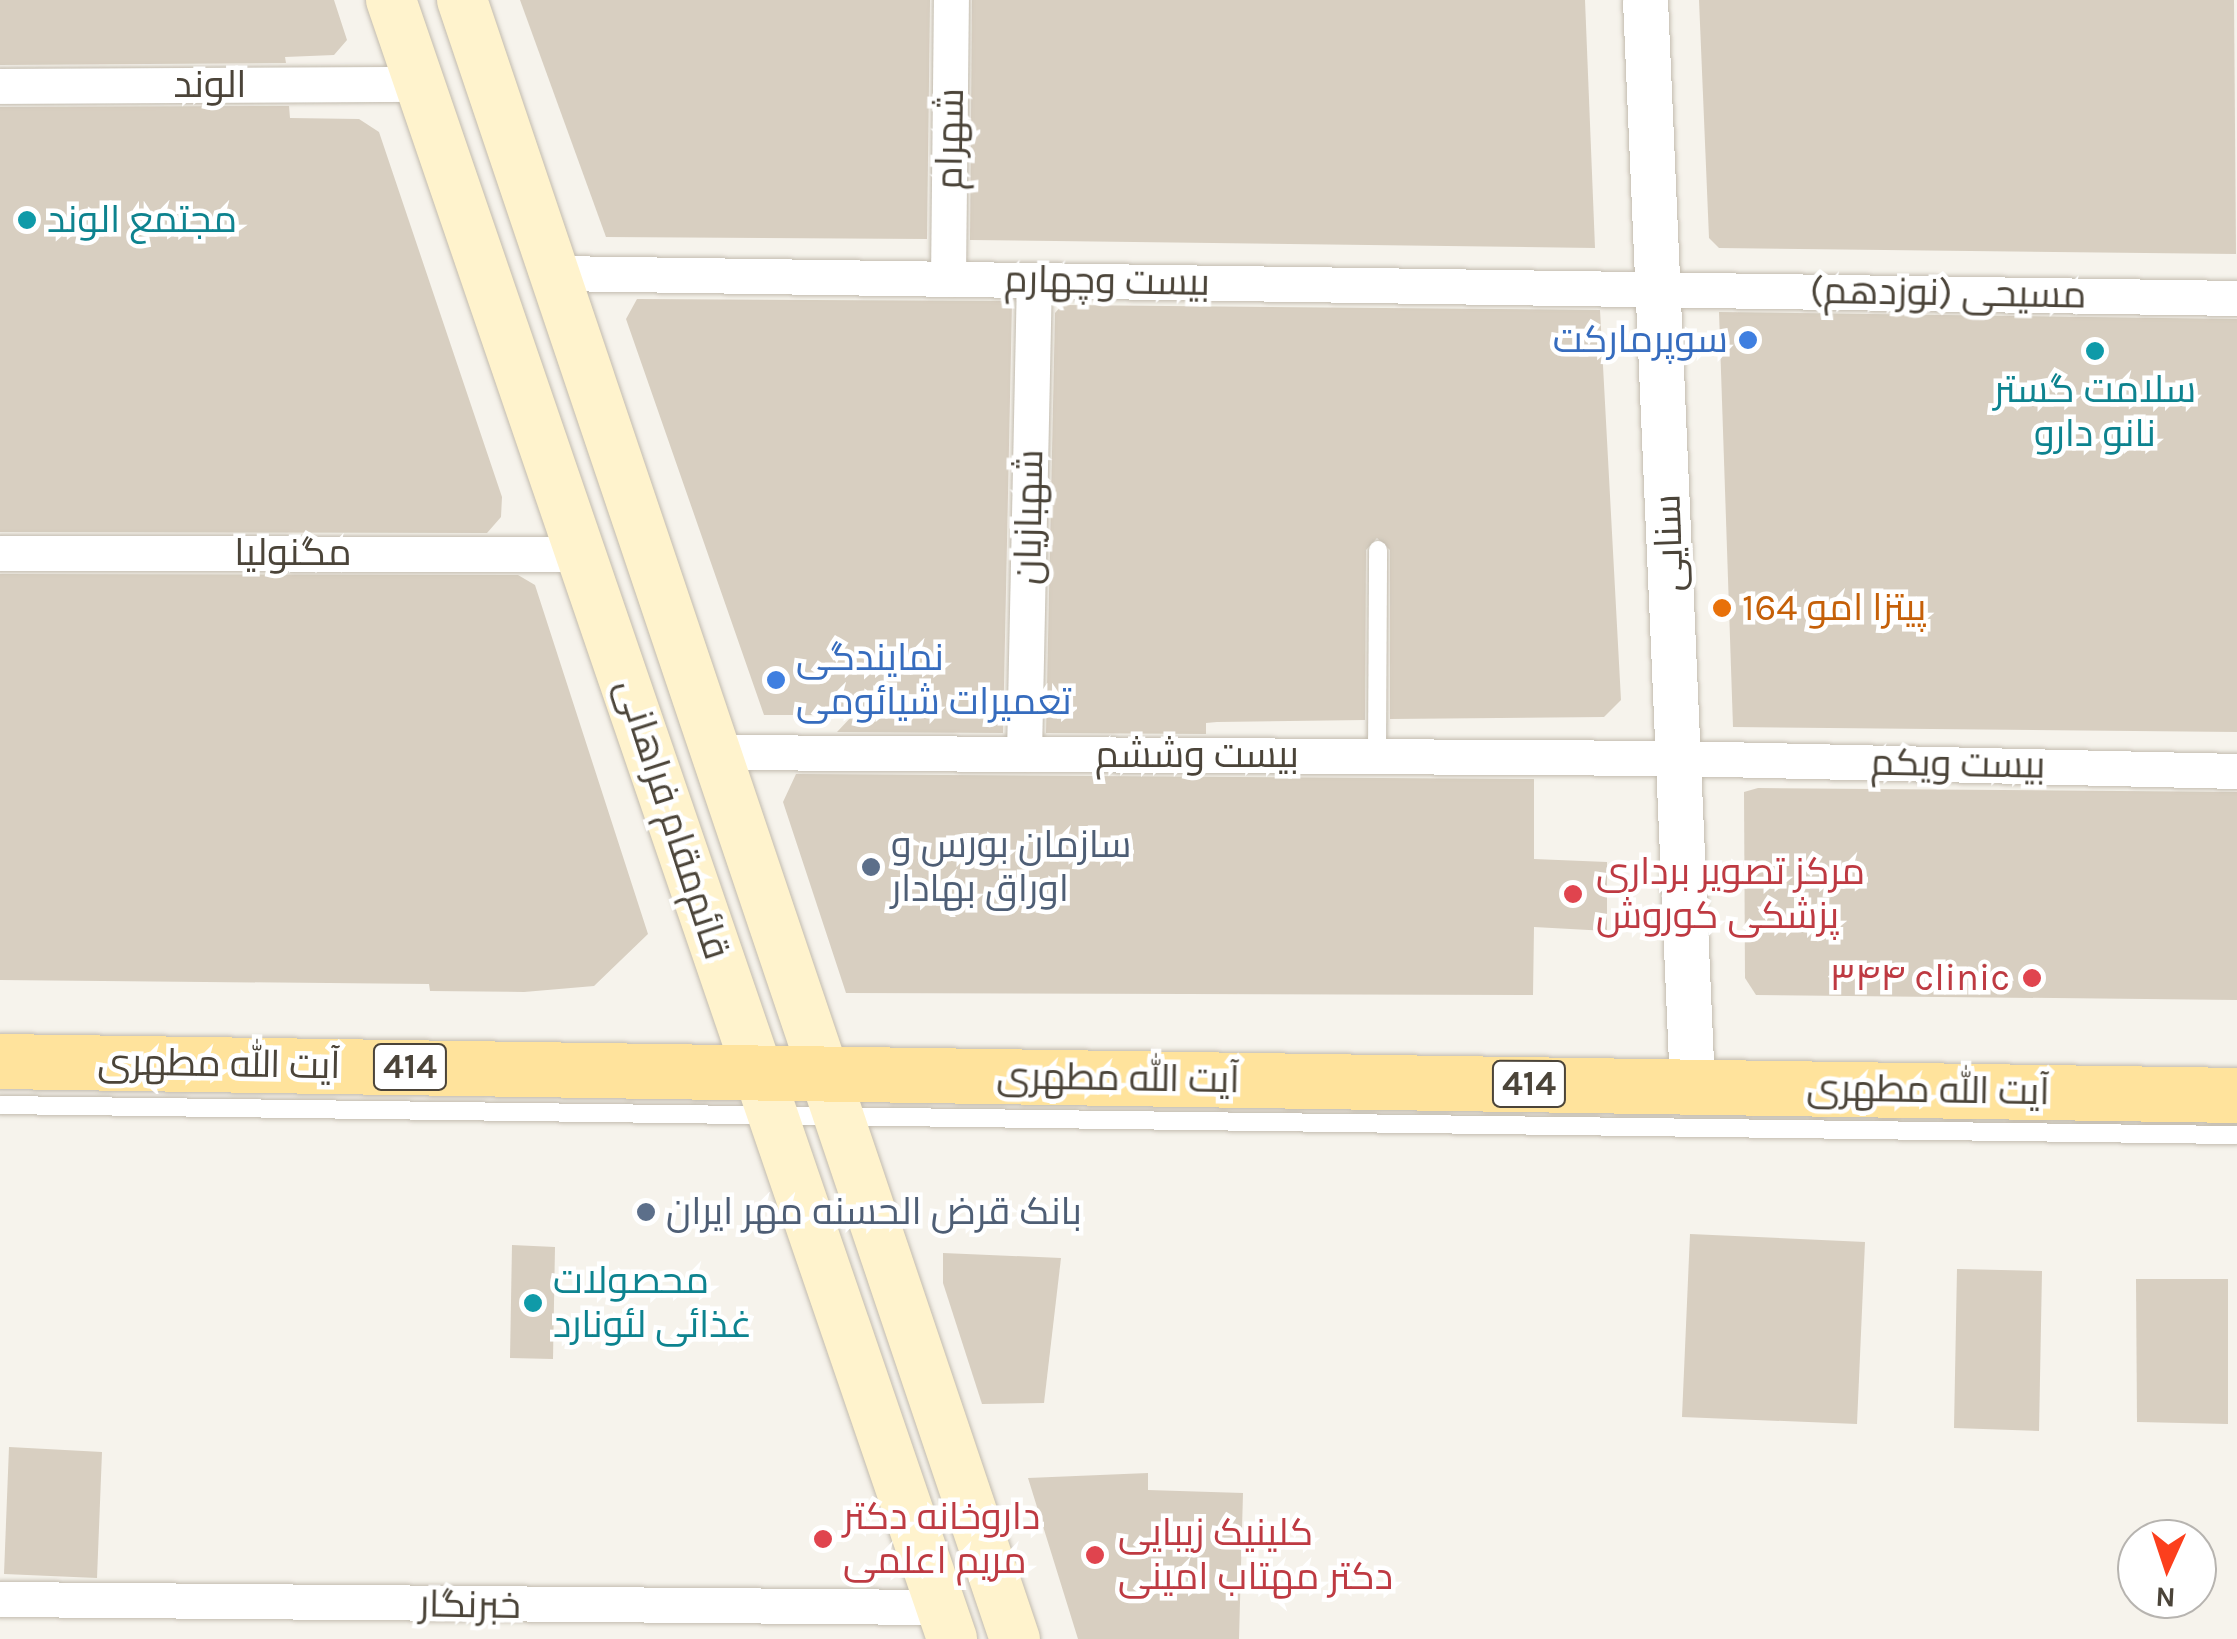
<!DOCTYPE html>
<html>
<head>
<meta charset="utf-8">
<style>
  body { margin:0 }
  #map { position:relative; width:2237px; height:1639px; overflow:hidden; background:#f6f3ec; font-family:Karla,Cairo,sans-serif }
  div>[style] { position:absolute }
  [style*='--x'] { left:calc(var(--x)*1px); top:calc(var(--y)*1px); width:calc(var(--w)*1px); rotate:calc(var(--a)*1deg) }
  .building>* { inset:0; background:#d8cfc1 }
  .roads { filter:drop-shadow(0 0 2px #c2bbae) drop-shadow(0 0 2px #c2bbae) }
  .service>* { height:18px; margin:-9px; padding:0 9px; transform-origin:9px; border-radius:9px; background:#fff }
  .minor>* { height:35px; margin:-17.5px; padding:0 17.5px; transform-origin:17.5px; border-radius:17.5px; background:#fff }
  .tertiary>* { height:45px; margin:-22.5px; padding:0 22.5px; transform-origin:22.5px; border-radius:22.5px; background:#fff }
  .secondary>* { height:50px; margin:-25px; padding:0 25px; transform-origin:25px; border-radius:25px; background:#fff3cd }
  .primary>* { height:55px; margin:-27.5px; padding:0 27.5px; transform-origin:27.5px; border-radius:27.5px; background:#ffe39c }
  .dots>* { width:28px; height:28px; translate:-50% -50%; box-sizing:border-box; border:5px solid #fff; border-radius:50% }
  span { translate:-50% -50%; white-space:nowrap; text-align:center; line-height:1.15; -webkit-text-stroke:9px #fff; paint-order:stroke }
  .shield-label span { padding:2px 8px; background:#fff; border:2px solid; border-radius:8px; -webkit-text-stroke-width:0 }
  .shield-label { font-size:35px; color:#4b4439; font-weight:700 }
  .street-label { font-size:38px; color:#4b4439 }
  .culture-label { font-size:38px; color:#0d838f }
  .left { translate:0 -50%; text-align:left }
  .shop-label { font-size:38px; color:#366cbe }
  .right { translate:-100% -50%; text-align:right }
  .food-label { font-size:38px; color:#c56008 }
  .service-label { font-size:38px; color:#4e5e75 }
  .health-label { font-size:38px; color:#be3a42 }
  .north { position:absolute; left:2117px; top:1519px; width:100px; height:100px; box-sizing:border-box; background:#fff; border:2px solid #b7b4b0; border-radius:50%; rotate:183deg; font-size:28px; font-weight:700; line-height:40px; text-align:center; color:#4b4439 }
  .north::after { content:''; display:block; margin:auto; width:35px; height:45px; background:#fc3f1d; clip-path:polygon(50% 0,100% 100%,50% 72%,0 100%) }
</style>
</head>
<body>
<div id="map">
  <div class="building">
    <div style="clip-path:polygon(0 0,334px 0,347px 40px,334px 55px,285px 57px,286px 63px,0 65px)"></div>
    <div style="clip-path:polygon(520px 0,930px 0,927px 239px,606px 237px)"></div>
    <div style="clip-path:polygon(972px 0,1585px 0,1595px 248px,970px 240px)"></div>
    <div style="clip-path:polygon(1699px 0,2234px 0,2236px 254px,1719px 248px,1709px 238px)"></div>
    <div style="clip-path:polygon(289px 106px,290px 118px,359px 119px,379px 132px,502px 497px,501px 517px,487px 533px,0 532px,0 107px)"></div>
    <div style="clip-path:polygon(637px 299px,1012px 301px,1003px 733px,837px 732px,853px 715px,764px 715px,626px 319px)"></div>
    <div style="clip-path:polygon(1062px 305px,1600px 310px,1621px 700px,1604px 717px,1390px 719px,1390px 550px,1377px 538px,1366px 550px,1365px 720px,1217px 722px,1206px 723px,1206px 734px,1046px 733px,1055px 313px)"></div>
    <div style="clip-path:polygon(1719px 312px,2237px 319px,2237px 732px,1733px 727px)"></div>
    <div style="clip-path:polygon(0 574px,518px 575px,535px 585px,648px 934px,594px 986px,524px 992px,430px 991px,429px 984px,0 980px)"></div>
    <div style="clip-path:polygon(796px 774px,1534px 779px,1534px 859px,1607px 862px,1607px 931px,1534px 927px,1533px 995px,846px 993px,783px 802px)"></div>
    <div style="clip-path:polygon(1758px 788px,2237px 792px,2237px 1000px,1756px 995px,1745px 978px,1744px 792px)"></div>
    <div style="clip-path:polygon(1690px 1234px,1865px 1242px,1857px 1424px,1682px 1417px)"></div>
    <div style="clip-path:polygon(512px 1245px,555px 1247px,553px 1359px,510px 1358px)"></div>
    <div style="clip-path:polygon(943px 1253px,1061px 1258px,1044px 1403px,982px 1404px,943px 1283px)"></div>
    <div style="clip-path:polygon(1957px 1269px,2042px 1271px,2039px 1431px,1954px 1428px)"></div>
    <div style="clip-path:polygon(2136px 1279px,2228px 1279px,2228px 1424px,2137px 1422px)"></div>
    <div style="clip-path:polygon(9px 1447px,102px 1452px,97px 1578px,4px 1574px)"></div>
    <div style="clip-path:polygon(1148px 1473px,1148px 1490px,1243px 1493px,1239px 1639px,1078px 1639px,1028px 1478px)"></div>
  </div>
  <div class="roads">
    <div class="service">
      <div style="--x:1377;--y:756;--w:206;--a:-89.7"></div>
      <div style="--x:0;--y:1105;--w:2237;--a:0.77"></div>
    </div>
    <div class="minor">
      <div style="--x:0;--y:86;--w:419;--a:-0.3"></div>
      <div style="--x:555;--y:273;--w:1682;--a:0.85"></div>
      <div style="--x:948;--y:279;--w:279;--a:-89.4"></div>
      <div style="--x:0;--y:553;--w:586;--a:0.1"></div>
      <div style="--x:716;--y:752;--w:962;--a:0.36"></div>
      <div style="--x:1678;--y:758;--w:559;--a:1.33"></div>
      <div style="--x:1024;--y:754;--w:474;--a:-88.8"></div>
      <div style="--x:0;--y:1599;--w:941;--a:0.49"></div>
    </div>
    <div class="tertiary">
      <div style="--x:1645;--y:0;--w:1088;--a:87.52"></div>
    </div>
    <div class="secondary">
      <div style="--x:391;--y:0;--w:1732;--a:71.1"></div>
      <div style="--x:462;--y:0;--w:1730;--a:71.36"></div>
    </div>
    <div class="primary">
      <div style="--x:0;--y:1061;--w:2237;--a:0.87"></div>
    </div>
  </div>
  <div class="dots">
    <div style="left:27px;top:220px;background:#0f9aa8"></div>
    <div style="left:1748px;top:340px;background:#3f7fe0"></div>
    <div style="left:2095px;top:351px;background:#0f9aa8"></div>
    <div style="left:1722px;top:608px;background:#e8710a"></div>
    <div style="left:776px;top:680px;background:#3f7fe0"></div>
    <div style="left:871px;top:867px;background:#5c6f8a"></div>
    <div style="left:1573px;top:894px;background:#e0444e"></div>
    <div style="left:2032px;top:978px;background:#e0444e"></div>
    <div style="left:646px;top:1212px;background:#5c6f8a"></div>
    <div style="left:533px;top:1303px;background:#0f9aa8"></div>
    <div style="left:823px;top:1539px;background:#e0444e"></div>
    <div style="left:1095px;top:1555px;background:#e0444e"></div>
  </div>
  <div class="shield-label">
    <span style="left:410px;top:1067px">414</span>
    <span style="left:1529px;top:1084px">414</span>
  </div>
  <div class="street-label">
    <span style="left:210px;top:85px">الوند</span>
    <span style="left:950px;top:139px;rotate:-89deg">شهرام</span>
    <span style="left:1107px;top:281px;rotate:1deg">بیست وچهارم</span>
    <span style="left:1948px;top:293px;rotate:1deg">مسیحی (نوزدهم)</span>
    <span style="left:1029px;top:517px;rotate:-89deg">شهبازیان</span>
    <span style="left:1669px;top:543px;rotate:-92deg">سنایی</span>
    <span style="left:293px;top:553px">مگنولیا</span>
    <span style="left:1197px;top:755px">بیست وششم</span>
    <span style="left:1958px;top:764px;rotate:1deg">بیست ویکم</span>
    <span style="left:673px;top:819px;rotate:72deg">قائم‌مقام فراهانی</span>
    <span style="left:219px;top:1064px;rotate:1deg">آیت الله مطهری</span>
    <span style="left:1118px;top:1078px;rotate:1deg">آیت الله مطهری</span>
    <span style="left:1928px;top:1090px;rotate:1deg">آیت الله مطهری</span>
    <span style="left:470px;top:1605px;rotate:1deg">خبرنگار</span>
  </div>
  <div class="culture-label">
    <span class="left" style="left:47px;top:220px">مجتمع الوند</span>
    <span style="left:2095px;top:412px">سلامت گستر<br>نانو دارو</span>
    <span class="left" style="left:553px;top:1303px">محصولات<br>غذائی لئونارد</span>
  </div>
  <div class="shop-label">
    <span class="right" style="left:1728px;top:340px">سوپرمارکت</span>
    <span class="left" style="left:796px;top:680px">نمایندگی<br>تعمیرات شیائومی</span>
  </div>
  <div class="food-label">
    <span class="left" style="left:1742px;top:608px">پیتزا امو 164</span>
  </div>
  <div class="service-label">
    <span class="left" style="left:891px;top:867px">سازمان بورس و<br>اوراق بهادار</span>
    <span class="left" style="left:666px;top:1212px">بانک قرض الحسنه مهر ایران</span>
  </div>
  <div class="health-label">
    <span class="left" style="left:1596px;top:894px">مرکز تصویر برداری<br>پزشکی کوروش</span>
    <span class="right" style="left:2010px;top:978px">۳۴۴ clinic</span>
    <span class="left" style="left:843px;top:1539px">داروخانه دکتر<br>مریم اعلمی</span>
    <span class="left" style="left:1118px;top:1555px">کلینیک زیبایی<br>دکتر مهتاب امینی</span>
  </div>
  <div class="north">N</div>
</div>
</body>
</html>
